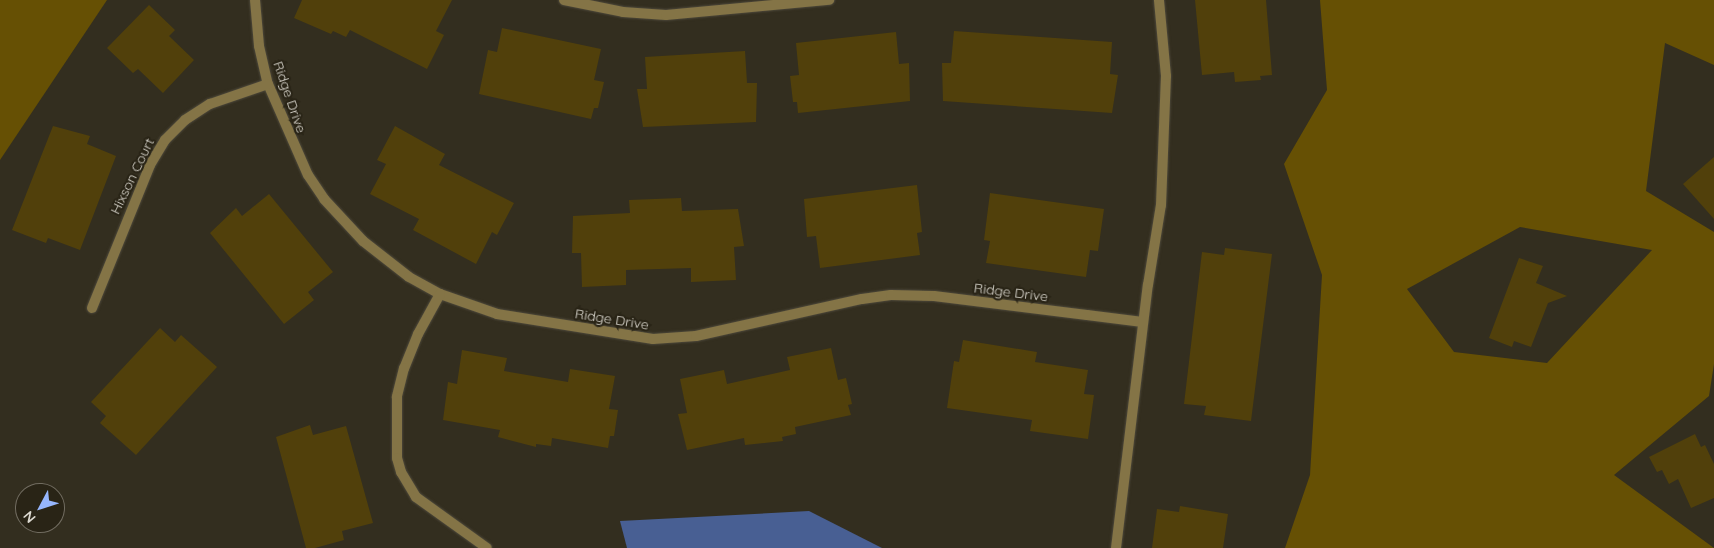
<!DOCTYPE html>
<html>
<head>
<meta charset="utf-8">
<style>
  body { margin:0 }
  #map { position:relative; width:1714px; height:548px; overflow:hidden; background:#332e1f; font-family:Quicksand,sans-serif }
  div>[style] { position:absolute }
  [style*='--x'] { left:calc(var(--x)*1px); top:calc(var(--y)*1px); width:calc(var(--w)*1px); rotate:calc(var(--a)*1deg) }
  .green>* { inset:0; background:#665004 }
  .water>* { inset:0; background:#485f93 }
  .building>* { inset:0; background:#51400b }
  .roads { filter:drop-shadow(0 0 1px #4e493b) drop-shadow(0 0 1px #4e493b) }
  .service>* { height:10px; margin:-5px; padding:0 5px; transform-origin:5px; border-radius:5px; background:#847446 }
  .minor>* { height:10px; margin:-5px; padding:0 5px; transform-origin:5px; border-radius:5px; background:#847446 }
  span { translate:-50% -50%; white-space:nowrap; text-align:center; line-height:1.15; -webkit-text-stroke:4.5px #292416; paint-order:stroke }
  .street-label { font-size:14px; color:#dcd9d0 }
  .north { position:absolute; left:15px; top:483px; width:50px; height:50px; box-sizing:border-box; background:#292416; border:1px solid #716c60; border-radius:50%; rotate:230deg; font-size:14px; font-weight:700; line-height:20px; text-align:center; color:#dcd9d0 }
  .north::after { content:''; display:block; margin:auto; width:18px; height:22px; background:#96b6fd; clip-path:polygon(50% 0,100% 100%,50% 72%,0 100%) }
</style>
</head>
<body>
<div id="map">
  <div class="green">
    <div style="clip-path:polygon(0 0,107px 0,0 160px)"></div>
    <div style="clip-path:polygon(evenodd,1320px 0,1714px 0,1714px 65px,1665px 43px,1646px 191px,1714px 232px,1714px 364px,1709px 396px,1614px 475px,1714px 548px,1285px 548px,1310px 475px,1322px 275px,1284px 164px,1327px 90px,1320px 0,1520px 227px,1652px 250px,1547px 363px,1454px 352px,1407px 289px,1520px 227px)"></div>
  </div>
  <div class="water">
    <div style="clip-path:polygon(809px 511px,882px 548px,627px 548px,620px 521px)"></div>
  </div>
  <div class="building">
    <div style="clip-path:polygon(302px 0,452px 0,436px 31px,444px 35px,427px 69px,350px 30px,346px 37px,333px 31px,331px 34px,294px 18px)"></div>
    <div style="clip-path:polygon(1195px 0,1266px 0,1272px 75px,1260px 76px,1261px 80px,1235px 82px,1234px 72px,1202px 75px)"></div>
    <div style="clip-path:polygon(149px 5px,175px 30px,169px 36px,194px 60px,163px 93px,138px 69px,133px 73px,107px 48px)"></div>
    <div style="clip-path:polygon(502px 28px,601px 49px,594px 80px,604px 82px,598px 108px,594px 108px,591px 119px,479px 94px,488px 50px,497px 52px)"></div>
    <div style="clip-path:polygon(954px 31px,1112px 42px,1110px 74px,1118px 75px,1112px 113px,943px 101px,942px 63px,951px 63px)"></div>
    <div style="clip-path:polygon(896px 32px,899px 64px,909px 63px,910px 101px,798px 113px,797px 102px,793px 102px,790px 76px,799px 75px,796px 43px)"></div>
    <div style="clip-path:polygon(745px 51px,747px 83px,757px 83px,756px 122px,643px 127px,637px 89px,647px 89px,645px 57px)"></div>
    <div style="clip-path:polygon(53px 126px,90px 136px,87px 144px,116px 156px,80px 250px,48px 238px,46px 243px,12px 230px)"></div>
    <div style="clip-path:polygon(395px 126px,445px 154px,439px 165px,514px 203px,497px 235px,492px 232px,476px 264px,413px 230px,419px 219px,370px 194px,386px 164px,377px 160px)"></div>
    <div style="clip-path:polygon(1714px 157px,1714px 219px,1683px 184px)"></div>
    <div style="clip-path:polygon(917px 185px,922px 232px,917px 233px,920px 255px,820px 268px,816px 236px,807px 237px,804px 199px)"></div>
    <div style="clip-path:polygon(990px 193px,1104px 209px,1098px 251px,1090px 250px,1086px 277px,986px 263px,990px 241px,984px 240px)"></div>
    <div style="clip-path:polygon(269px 194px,333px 272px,308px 292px,314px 300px,284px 324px,210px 233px,236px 208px,242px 216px)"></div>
    <div style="clip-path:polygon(681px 198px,682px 211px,738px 209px,744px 246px,734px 247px,736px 280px,691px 282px,691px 268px,626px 270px,626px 285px,582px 287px,581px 253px,572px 253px,573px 216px,630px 213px,629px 200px)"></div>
    <div style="clip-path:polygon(1225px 248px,1272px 254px,1251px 421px,1204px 415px,1206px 406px,1184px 404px,1202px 252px,1224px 255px)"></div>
    <div style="clip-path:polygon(1519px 258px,1543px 266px,1536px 283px,1567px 296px,1548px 303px,1531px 347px,1514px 341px,1512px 347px,1489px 338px)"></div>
    <div style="clip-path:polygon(160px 328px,175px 342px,181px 335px,217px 367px,136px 455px,100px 423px,106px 416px,91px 402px)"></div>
    <div style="clip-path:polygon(963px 340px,1037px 352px,1035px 362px,1088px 370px,1084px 394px,1094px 395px,1088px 439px,1030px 431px,1032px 420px,947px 408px,954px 361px,959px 362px)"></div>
    <div style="clip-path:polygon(831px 348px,838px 380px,846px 378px,852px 404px,848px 405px,851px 415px,795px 427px,796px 434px,782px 437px,783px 441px,745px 445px,744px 438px,687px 450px,678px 414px,687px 413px,680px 379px,724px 370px,727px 384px,790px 370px,787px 357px)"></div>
    <div style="clip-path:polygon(462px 350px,507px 358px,504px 371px,568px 382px,570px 369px,615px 376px,609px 409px,618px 410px,614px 436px,610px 436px,608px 448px,552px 438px,551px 446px,536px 444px,536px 447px,498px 437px,500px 430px,443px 420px,448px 382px,457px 384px)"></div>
    <div style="clip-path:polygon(310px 425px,313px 435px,346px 426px,373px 523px,342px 531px,344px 540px,315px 548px,306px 548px,276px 437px)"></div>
    <div style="clip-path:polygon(1695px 434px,1701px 447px,1705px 445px,1714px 464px,1714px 498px,1691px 508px,1678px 479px,1669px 484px,1662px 470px,1657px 472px,1649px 457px)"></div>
    <div style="clip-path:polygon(1180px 506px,1228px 514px,1223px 548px,1152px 548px,1157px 509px,1179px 512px)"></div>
  </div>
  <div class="roads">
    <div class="service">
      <div style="--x:1087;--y:315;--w:56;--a:7.1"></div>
    </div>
    <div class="minor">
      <div style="--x:255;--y:0;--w:46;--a:85"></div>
      <div style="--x:259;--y:46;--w:39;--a:77"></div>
      <div style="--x:268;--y:84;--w:99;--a:66.3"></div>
      <div style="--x:308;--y:175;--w:29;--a:56"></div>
      <div style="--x:324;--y:199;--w:57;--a:47.1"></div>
      <div style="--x:363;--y:241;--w:58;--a:38"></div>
      <div style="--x:409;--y:277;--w:35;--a:29"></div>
      <div style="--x:440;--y:294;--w:60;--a:19.3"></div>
      <div style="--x:497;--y:314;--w:158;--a:9.1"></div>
      <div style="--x:653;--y:339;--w:43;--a:-4"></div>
      <div style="--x:696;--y:336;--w:170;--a:-12.6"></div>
      <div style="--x:862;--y:299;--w:29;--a:-8"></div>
      <div style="--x:891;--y:295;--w:43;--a:1.3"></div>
      <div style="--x:934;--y:296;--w:154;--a:7.1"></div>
      <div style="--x:564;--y:0;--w:60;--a:11.5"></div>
      <div style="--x:623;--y:12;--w:43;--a:4"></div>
      <div style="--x:666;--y:15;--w:164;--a:-5.3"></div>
      <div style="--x:440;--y:294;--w:46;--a:118.8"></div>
      <div style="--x:418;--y:334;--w:37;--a:112"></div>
      <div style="--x:404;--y:368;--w:30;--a:104"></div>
      <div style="--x:397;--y:397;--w:61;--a:90"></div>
      <div style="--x:397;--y:458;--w:15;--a:74"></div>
      <div style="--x:401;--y:472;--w:29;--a:59"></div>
      <div style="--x:416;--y:497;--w:87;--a:35.7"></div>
      <div style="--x:92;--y:308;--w:154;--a:-67.9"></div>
      <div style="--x:150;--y:165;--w:29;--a:-59"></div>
      <div style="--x:165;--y:140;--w:28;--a:-45"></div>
      <div style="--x:185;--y:120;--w:30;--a:-33"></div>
      <div style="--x:210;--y:104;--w:61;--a:-19"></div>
      <div style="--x:1116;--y:548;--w:265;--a:-83.1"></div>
      <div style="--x:1148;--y:285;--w:81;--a:-80.8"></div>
      <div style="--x:1161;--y:205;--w:129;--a:-87.8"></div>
      <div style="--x:1166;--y:76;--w:76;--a:-95.3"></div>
    </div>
  </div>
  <div class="street-label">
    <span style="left:290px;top:97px;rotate:71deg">Ridge Drive</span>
    <span style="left:132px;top:176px;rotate:-64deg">Hixson Court</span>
    <span style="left:1011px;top:292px;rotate:7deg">Ridge Drive</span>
    <span style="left:612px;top:319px;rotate:9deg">Ridge Drive</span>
  </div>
  <div class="north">N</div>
</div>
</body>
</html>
